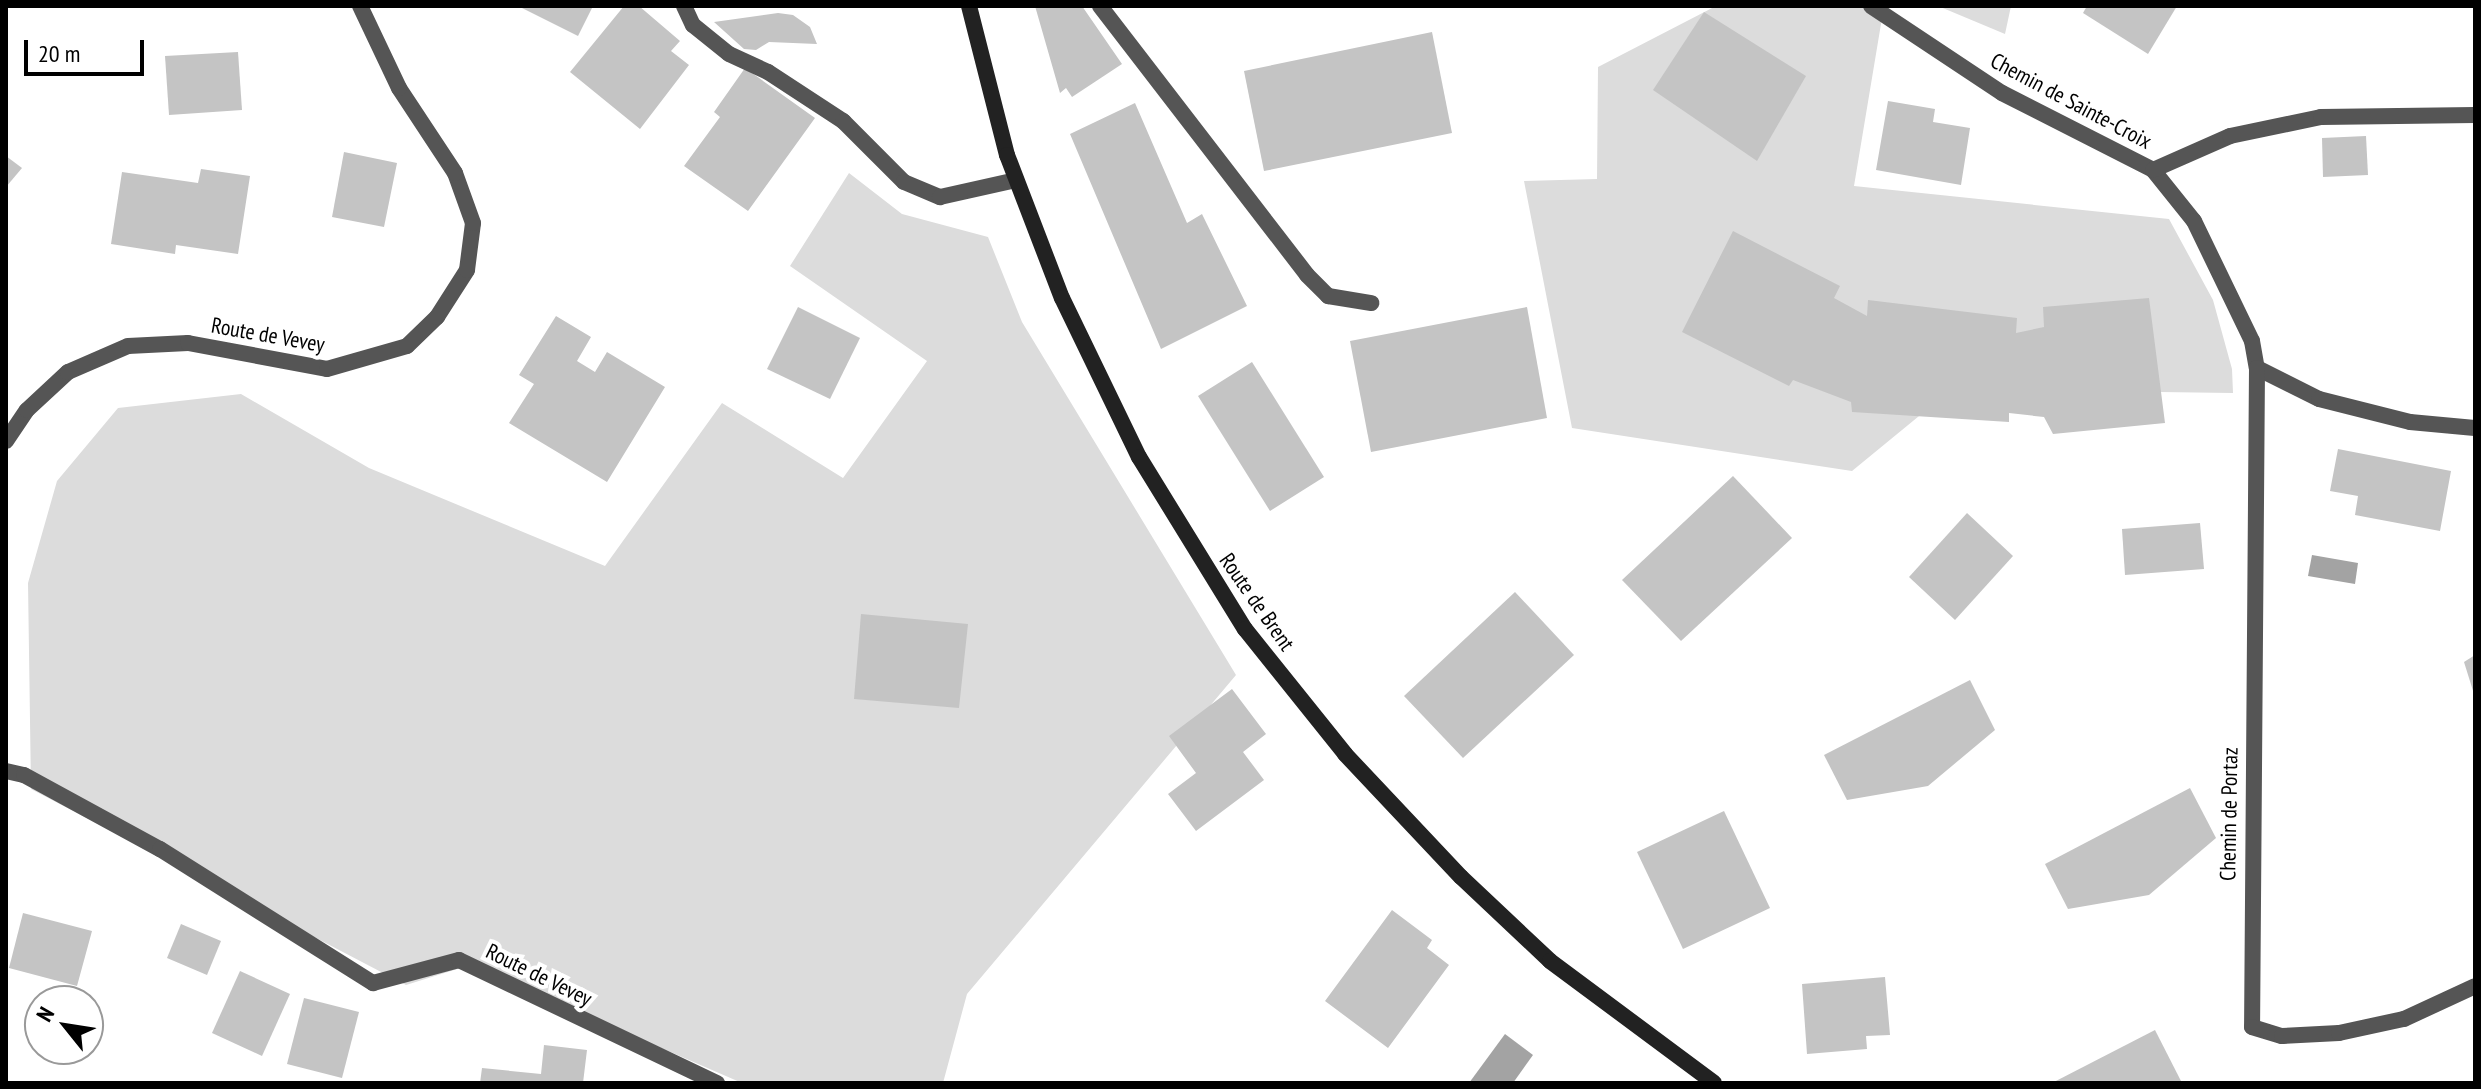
<!DOCTYPE html>
<html>
<head>
<meta charset="utf-8">
<style>
  body { margin:0 }
  #map { position:relative; width:2481px; height:1089px; overflow:hidden; background:#fff; font-family:"PT Sans Narrow",sans-serif }
  div>[style] { position:absolute }
  [style*='--x'] { left:calc(var(--x)*1px); top:calc(var(--y)*1px); width:calc(var(--w)*1px); rotate:calc(var(--a)*1deg) }
  .green>* { inset:0; background:#dcdcdc }
  .water>* { inset:0; background:#a3a3a3 }
  .building>* { inset:0; background:#c4c4c4 }
  .minor>* { height:16px; margin:-8px; padding:0 8px; transform-origin:8px; border-radius:8px; background:#555 }
  .tertiary>* { height:16px; margin:-8px; padding:0 8px; transform-origin:8px; border-radius:8px; background:#555 }
  .secondary>* { height:16px; margin:-8px; padding:0 8px; transform-origin:8px; border-radius:8px; background:#222 }
  span { translate:-50% -50%; white-space:nowrap; text-align:center; line-height:1.15; -webkit-text-stroke:8px #fff; paint-order:stroke }
  .street-label { font-size:22px; color:#000 }
  .frame { position:absolute; inset:0; border:8px solid #000; pointer-events:none }
  .north { position:absolute; left:24px; top:985px; width:80px; height:80px; box-sizing:border-box; background:#fff; border:2px solid #999; border-radius:50%; rotate:300deg; font-size:22px; font-weight:700; line-height:32px; text-align:center; color:#000 }
  .north::after { content:''; display:block; margin:auto; width:28px; height:36px; background:#000; clip-path:polygon(50% 0,100% 100%,50% 72%,0 100%) }
  .scale { position:absolute; left:24px; top:40px; width:120px; height:36px; box-sizing:border-box; border:4px solid #000; border-top:0; padding-left:10px; font-size:24px; line-height:28px; white-space:nowrap; color:#000; -webkit-text-stroke:6px #fff; paint-order:stroke }
</style>
</head>
<body>
<div id="map">
  <div class="green">
    <div style="clip-path:polygon(1716px 6px,1884px 6px,1854px 186px,2169px 219px,2213px 300px,2232px 369px,2233px 393px,1952px 389px,1852px 471px,1572px 428px,1524px 181px,1597px 179px,1598px 67px)"></div>
    <div style="clip-path:polygon(1938px 6px,2011px 6px,2005px 34px)"></div>
    <div style="clip-path:polygon(849px 173px,902px 214px,988px 237px,1022px 322px,1236px 675px,967px 994px,943px 1083px,742px 1083px,470px 965px,406px 985px,31px 789px,28px 583px,57px 481px,118px 408px,241px 394px,369px 468px,605px 566px,722px 403px,843px 478px,927px 361px,790px 266px)"></div>
  </div>
  <div class="water">
    <div style="clip-path:polygon(2312px 555px,2358px 563px,2355px 584px,2308px 576px)"></div>
    <div style="clip-path:polygon(1505px 1034px,1533px 1055px,1513px 1083px,1469px 1083px)"></div>
  </div>
  <div class="building">
    <div style="clip-path:polygon(518px 6px,593px 6px,578px 36px)"></div>
    <div style="clip-path:polygon(624px 6px,639px 6px,680px 41px,671px 51px,689px 65px,640px 129px,570px 72px)"></div>
    <div style="clip-path:polygon(1035px 6px,1082px 6px,1122px 64px,1072px 97px,1066px 88px,1060px 93px)"></div>
    <div style="clip-path:polygon(2087px 6px,2177px 6px,2148px 54px,2083px 13px)"></div>
    <div style="clip-path:polygon(1704px 12px,1806px 76px,1757px 161px,1653px 90px)"></div>
    <div style="clip-path:polygon(778px 13px,793px 15px,810px 27px,817px 44px,769px 42px,756px 50px,744px 49px,714px 22px)"></div>
    <div style="clip-path:polygon(1432px 32px,1452px 133px,1264px 171px,1244px 71px)"></div>
    <div style="clip-path:polygon(238px 52px,242px 110px,169px 115px,165px 56px)"></div>
    <div style="clip-path:polygon(745px 68px,815px 118px,748px 211px,684px 166px,720px 117px,714px 112px)"></div>
    <div style="clip-path:polygon(1888px 101px,1935px 109px,1933px 122px,1970px 128px,1961px 185px,1876px 170px)"></div>
    <div style="clip-path:polygon(1135px 103px,1187px 223px,1202px 214px,1247px 306px,1161px 349px,1070px 134px)"></div>
    <div style="clip-path:polygon(2366px 136px,2368px 175px,2323px 177px,2322px 138px)"></div>
    <div style="clip-path:polygon(344px 152px,397px 163px,384px 227px,332px 217px)"></div>
    <div style="clip-path:polygon(6px 156px,22px 168px,6px 187px)"></div>
    <div style="clip-path:polygon(201px 169px,250px 176px,238px 254px,176px 245px,175px 254px,111px 244px,122px 172px,198px 183px)"></div>
    <div style="clip-path:polygon(1733px 231px,1840px 286px,1834px 298px,1867px 316px,1868px 300px,2017px 318px,2016px 333px,2044px 327px,2043px 307px,2149px 298px,2165px 423px,2053px 434px,2044px 417px,2009px 413px,2009px 422px,1852px 412px,1851px 402px,1793px 380px,1789px 386px,1682px 332px)"></div>
    <div style="clip-path:polygon(798px 307px,860px 338px,830px 399px,767px 369px)"></div>
    <div style="clip-path:polygon(1527px 307px,1547px 418px,1371px 452px,1350px 341px)"></div>
    <div style="clip-path:polygon(556px 316px,591px 337px,577px 361px,595px 372px,607px 352px,665px 387px,607px 482px,509px 423px,534px 384px,519px 375px)"></div>
    <div style="clip-path:polygon(1252px 362px,1324px 477px,1270px 511px,1198px 396px)"></div>
    <div style="clip-path:polygon(2338px 449px,2451px 471px,2440px 531px,2355px 515px,2358px 496px,2330px 491px)"></div>
    <div style="clip-path:polygon(1733px 476px,1792px 538px,1681px 641px,1622px 580px)"></div>
    <div style="clip-path:polygon(1967px 513px,2013px 556px,1955px 620px,1909px 577px)"></div>
    <div style="clip-path:polygon(2200px 523px,2204px 569px,2125px 575px,2122px 529px)"></div>
    <div style="clip-path:polygon(1515px 592px,1574px 655px,1463px 758px,1404px 696px)"></div>
    <div style="clip-path:polygon(861px 614px,968px 624px,959px 708px,854px 699px)"></div>
    <div style="clip-path:polygon(2475px 655px,2475px 694px,2474px 694px,2464px 662px)"></div>
    <div style="clip-path:polygon(1970px 680px,1995px 730px,1928px 786px,1847px 800px,1824px 755px)"></div>
    <div style="clip-path:polygon(1232px 689px,1266px 734px,1243px 752px,1264px 780px,1196px 831px,1168px 794px,1196px 773px,1169px 736px)"></div>
    <div style="clip-path:polygon(2190px 788px,2216px 838px,2149px 895px,2068px 909px,2045px 864px)"></div>
    <div style="clip-path:polygon(1724px 811px,1770px 908px,1683px 949px,1637px 852px)"></div>
    <div style="clip-path:polygon(1392px 910px,1432px 940px,1427px 948px,1449px 965px,1388px 1048px,1325px 1001px)"></div>
    <div style="clip-path:polygon(23px 913px,92px 931px,77px 986px,9px 968px)"></div>
    <div style="clip-path:polygon(181px 924px,221px 941px,207px 975px,167px 958px)"></div>
    <div style="clip-path:polygon(240px 971px,290px 994px,262px 1056px,212px 1033px)"></div>
    <div style="clip-path:polygon(1885px 977px,1890px 1035px,1866px 1036px,1867px 1049px,1807px 1054px,1802px 984px)"></div>
    <div style="clip-path:polygon(304px 998px,359px 1012px,342px 1078px,287px 1064px)"></div>
    <div style="clip-path:polygon(2155px 1030px,2182px 1083px,2052px 1083px)"></div>
    <div style="clip-path:polygon(544px 1045px,587px 1050px,583px 1083px,480px 1083px,482px 1068px,541px 1074px)"></div>
  </div>
  <div class="minor">
    <div style="--x:684;--y:6;--w:21;--a:65"></div>
    <div style="--x:693;--y:25;--w:46;--a:38.9"></div>
    <div style="--x:729;--y:54;--w:43;--a:24.8"></div>
    <div style="--x:768;--y:72;--w:90;--a:33.2"></div>
    <div style="--x:843;--y:121;--w:86;--a:45"></div>
    <div style="--x:904;--y:182;--w:39;--a:23"></div>
    <div style="--x:940;--y:197;--w:78;--a:-12.6"></div>
    <div style="--x:1100;--y:6;--w:339;--a:52.4"></div>
    <div style="--x:1307;--y:275;--w:30;--a:45"></div>
    <div style="--x:1328;--y:296;--w:44;--a:9.2"></div>
    <div style="--x:1871;--y:6;--w:157;--a:33.6"></div>
    <div style="--x:2002;--y:93;--w:169;--a:27"></div>
    <div style="--x:2153;--y:170;--w:65;--a:51.2"></div>
    <div style="--x:2194;--y:221;--w:133;--a:64.2"></div>
    <div style="--x:2252;--y:341;--w:27;--a:80"></div>
    <div style="--x:2257;--y:368;--w:69;--a:26.6"></div>
    <div style="--x:2319;--y:399;--w:94;--a:14.2"></div>
    <div style="--x:2410;--y:422;--w:65;--a:5.3"></div>
    <div style="--x:2153;--y:170;--w:84;--a:-23.8"></div>
    <div style="--x:2230;--y:136;--w:93;--a:-11.8"></div>
    <div style="--x:2321;--y:117;--w:154;--a:-0.7"></div>
    <div style="--x:2257;--y:368;--w:659;--a:90.43"></div>
    <div style="--x:2252;--y:1027;--w:31;--a:17"></div>
    <div style="--x:2282;--y:1036;--w:57;--a:-3"></div>
    <div style="--x:2339;--y:1033;--w:66;--a:-12.2"></div>
    <div style="--x:2404;--y:1019;--w:78;--a:-24.9"></div>
    <div style="--x:6;--y:771;--w:18;--a:13"></div>
    <div style="--x:24;--y:775;--w:155;--a:28.6"></div>
    <div style="--x:160;--y:849;--w:252;--a:32.2"></div>
    <div style="--x:373;--y:983;--w:89;--a:-15"></div>
    <div style="--x:459;--y:960;--w:286;--a:25.5"></div>
  </div>
  <div class="tertiary">
    <div style="--x:6;--y:441;--w:37;--a:-56"></div>
    <div style="--x:27;--y:410;--w:56;--a:-42.8"></div>
    <div style="--x:68;--y:372;--w:65;--a:-23.4"></div>
    <div style="--x:128;--y:346;--w:60;--a:-2.9"></div>
    <div style="--x:188;--y:343;--w:141;--a:10.6"></div>
    <div style="--x:327;--y:369;--w:83;--a:-16"></div>
    <div style="--x:407;--y:346;--w:42;--a:-44"></div>
    <div style="--x:437;--y:317;--w:56;--a:-57.4"></div>
    <div style="--x:467;--y:270;--w:47;--a:-82.7"></div>
    <div style="--x:473;--y:223;--w:53;--a:-109.8"></div>
    <div style="--x:455;--y:173;--w:102;--a:-123.4"></div>
    <div style="--x:399;--y:88;--w:91;--a:-115.4"></div>
  </div>
  <div class="secondary">
    <div style="--x:969;--y:6;--w:154;--a:75.7"></div>
    <div style="--x:1007;--y:155;--w:153;--a:69"></div>
    <div style="--x:1062;--y:298;--w:177;--a:64.2"></div>
    <div style="--x:1139;--y:457;--w:202;--a:58.4"></div>
    <div style="--x:1245;--y:629;--w:160;--a:51.3"></div>
    <div style="--x:1345;--y:754;--w:169;--a:46.7"></div>
    <div style="--x:1461;--y:877;--w:122;--a:43.3"></div>
    <div style="--x:1550;--y:961;--w:204;--a:36.6"></div>
  </div>
  <div class="street-label">
    <span style="left:2071px;top:101px;rotate:28deg">Chemin de Sainte-Croix</span>
    <span style="left:268px;top:335px;rotate:10deg">Route de Vevey</span>
    <span style="left:1257px;top:602px;rotate:55deg">Route de Brent</span>
    <span style="left:2229px;top:814px;rotate:-89deg">Chemin de Portaz</span>
    <span style="left:539px;top:975px;rotate:26deg">Route de Vevey</span>
  </div>
  <div class="frame"></div>
  <div class="north">N</div>
  <div class="scale">20 m</div>
</div>
</body>
</html>
